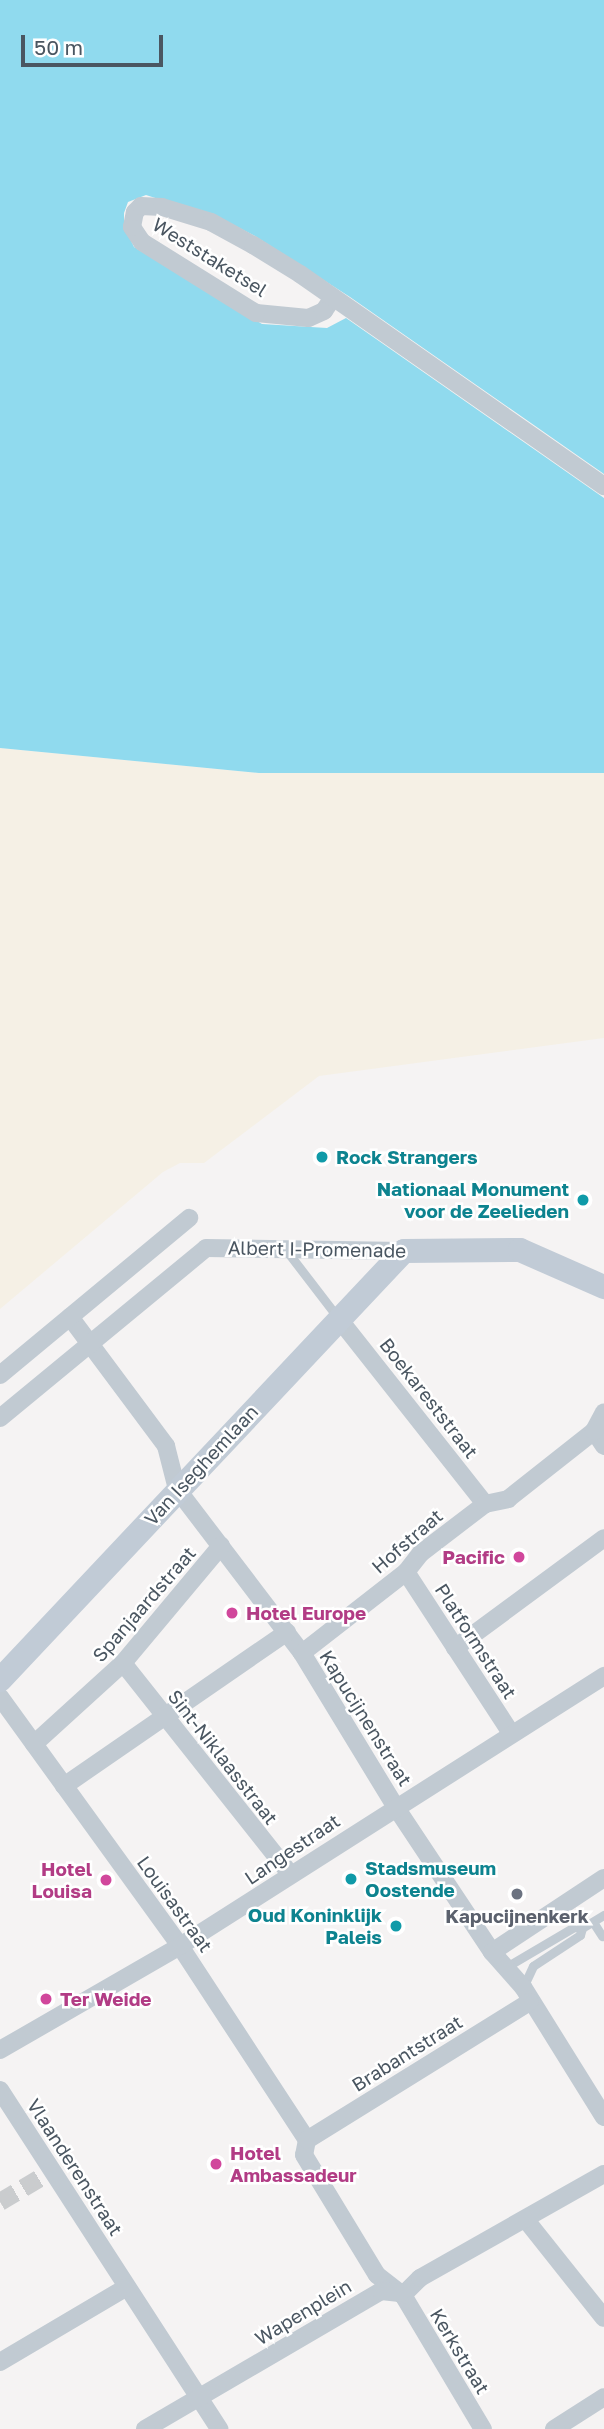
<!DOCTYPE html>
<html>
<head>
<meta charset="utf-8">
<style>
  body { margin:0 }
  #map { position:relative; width:604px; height:2429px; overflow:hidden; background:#f5f3f3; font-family:"Golos Text",sans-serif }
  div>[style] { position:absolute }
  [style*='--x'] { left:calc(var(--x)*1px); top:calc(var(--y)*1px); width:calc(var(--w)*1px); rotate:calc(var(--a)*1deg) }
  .sand>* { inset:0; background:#f5f0e5 }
  .water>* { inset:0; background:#90daee }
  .pier>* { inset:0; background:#f5f3f3 }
  .street-tunnel>* { height:18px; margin-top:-9px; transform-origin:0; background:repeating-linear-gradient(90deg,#caccce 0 18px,transparent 0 27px) }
  .lane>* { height:9px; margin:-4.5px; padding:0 4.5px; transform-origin:4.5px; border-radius:4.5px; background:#c1cad2 }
  .street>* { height:18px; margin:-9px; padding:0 9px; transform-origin:9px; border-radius:9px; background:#c1cad2 }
  .secondary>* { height:24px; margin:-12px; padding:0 12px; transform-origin:12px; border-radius:12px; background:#c1cbd6 }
  .dots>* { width:19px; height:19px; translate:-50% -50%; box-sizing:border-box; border:4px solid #fff; border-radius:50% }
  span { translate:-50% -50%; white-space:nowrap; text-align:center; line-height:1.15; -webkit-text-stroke:5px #fff; paint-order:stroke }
  .street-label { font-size:19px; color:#4a5661 }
  .culture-label { font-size:19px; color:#0d838f; font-weight:700 }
  .left { translate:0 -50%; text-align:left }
  .right { translate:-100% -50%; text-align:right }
  .hotel-label { font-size:19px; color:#b23c85; font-weight:700 }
  .worship-label { font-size:19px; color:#5b616d; font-weight:700 }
  .scale { position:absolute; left:21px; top:35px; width:142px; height:32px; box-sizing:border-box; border:4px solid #4a5661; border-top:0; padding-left:9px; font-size:21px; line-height:24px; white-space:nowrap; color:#4a5661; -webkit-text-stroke:5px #fff; paint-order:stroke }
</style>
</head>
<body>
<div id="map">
  <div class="sand">
    <div style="clip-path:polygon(0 748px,259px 773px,604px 773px,604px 1038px,319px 1076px,204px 1163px,180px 1163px,163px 1172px,0 1309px)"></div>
  </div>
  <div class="water">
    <div style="clip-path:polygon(0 0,604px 0,604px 773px,259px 773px,0 748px)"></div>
  </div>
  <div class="pier">
    <div style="clip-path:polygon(146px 195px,224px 220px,255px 236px,350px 297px,604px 474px,604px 498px,346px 318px,327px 328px,262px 324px,134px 247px,124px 226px,124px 213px,128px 202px)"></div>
  </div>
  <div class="street-tunnel">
    <div style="--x:0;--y:2202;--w:61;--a:-30.8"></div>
  </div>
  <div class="lane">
    <div style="--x:286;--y:1250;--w:87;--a:52.5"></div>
    <div style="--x:593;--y:1922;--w:17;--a:57"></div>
    <div style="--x:582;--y:1928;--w:26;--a:-31"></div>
    <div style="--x:508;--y:1966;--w:77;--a:-30.6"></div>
    <div style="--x:574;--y:1927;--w:8;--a:7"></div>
    <div style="--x:582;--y:1928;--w:7;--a:106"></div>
    <div style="--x:580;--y:1935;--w:56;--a:146.6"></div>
    <div style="--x:533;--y:1966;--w:23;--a:115"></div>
  </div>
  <div class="street">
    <div style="--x:332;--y:299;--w:14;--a:124"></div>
    <div style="--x:324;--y:311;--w:17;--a:156"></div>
    <div style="--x:308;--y:318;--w:52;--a:-174.5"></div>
    <div style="--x:256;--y:313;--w:134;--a:-148.1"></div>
    <div style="--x:142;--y:242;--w:18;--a:-124"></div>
    <div style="--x:132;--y:227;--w:15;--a:-79"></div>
    <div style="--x:135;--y:212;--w:8;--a:-45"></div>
    <div style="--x:141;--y:206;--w:21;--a:3"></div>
    <div style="--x:162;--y:207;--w:51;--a:17"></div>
    <div style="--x:211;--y:222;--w:48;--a:28.7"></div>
    <div style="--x:253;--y:245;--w:55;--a:31.7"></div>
    <div style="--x:300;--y:274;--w:371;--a:34.9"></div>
    <div style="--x:70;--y:1317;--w:161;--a:53.3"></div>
    <div style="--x:166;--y:1446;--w:44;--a:75.7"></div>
    <div style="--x:177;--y:1489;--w:206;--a:52.7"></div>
    <div style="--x:302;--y:1653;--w:179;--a:58.7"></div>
    <div style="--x:395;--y:1806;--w:175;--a:56.4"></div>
    <div style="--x:492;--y:1952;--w:47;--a:48.5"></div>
    <div style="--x:523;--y:1987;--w:153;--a:58.1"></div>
    <div style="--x:339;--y:1319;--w:236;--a:51.7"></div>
    <div style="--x:0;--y:1375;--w:246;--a:-39.7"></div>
    <div style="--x:0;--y:1418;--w:267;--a:-39.5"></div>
    <div style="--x:206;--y:1248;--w:198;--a:0.9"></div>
    <div style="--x:594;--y:1431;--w:18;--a:56"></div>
    <div style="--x:406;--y:1572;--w:192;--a:56.9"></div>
    <div style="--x:455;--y:1648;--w:185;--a:-36.4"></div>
    <div style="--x:302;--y:1653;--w:132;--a:-37.9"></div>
    <div style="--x:406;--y:1572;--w:24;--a:-52"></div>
    <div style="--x:421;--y:1553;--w:81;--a:-37.4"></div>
    <div style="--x:485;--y:1504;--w:24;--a:-12"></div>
    <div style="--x:508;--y:1499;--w:110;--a:-38.3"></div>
    <div style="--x:594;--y:1431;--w:21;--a:-62"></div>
    <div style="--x:123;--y:1663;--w:270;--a:51.6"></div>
    <div style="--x:0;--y:1697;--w:307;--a:54.1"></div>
    <div style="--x:180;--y:1946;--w:232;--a:56.8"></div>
    <div style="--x:34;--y:1744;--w:120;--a:-42.3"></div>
    <div style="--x:123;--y:1663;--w:153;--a:-50.1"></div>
    <div style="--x:64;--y:1786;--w:271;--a:-34.6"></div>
    <div style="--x:492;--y:1952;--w:134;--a:-33.5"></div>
    <div style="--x:0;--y:2050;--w:208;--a:-30"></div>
    <div style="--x:180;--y:1946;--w:503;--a:-32.49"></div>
    <div style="--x:0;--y:2090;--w:404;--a:57.1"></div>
    <div style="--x:307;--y:2140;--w:15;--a:101"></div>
    <div style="--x:304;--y:2155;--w:140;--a:58.7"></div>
    <div style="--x:377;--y:2275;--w:33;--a:38"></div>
    <div style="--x:403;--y:2295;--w:156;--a:59.2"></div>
    <div style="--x:307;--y:2140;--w:262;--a:-31.8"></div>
    <div style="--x:526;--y:2220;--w:125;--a:51.5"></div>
    <div style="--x:403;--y:2295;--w:24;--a:-45"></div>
    <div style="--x:420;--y:2278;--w:211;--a:-29.5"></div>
    <div style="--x:0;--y:2362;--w:147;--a:-30.6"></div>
    <div style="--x:145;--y:2429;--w:273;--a:-30.3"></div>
    <div style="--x:381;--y:2291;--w:19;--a:6"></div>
    <div style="--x:554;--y:2429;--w:59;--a:-32.6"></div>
  </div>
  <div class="secondary">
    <div style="--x:0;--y:1680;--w:589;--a:-46.72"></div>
    <div style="--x:404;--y:1251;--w:116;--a:-0.5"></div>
    <div style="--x:520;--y:1250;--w:92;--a:23.8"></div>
  </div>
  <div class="dots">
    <div style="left:322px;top:1157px;background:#0f9aa8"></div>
    <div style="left:583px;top:1200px;background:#0f9aa8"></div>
    <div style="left:519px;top:1557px;background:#d1479c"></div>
    <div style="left:232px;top:1613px;background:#d1479c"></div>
    <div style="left:351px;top:1879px;background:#0f9aa8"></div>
    <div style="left:106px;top:1880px;background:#d1479c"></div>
    <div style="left:517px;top:1894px;background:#6b7280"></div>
    <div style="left:396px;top:1926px;background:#0f9aa8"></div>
    <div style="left:46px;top:1999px;background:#d1479c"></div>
    <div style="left:216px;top:2164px;background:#d1479c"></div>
  </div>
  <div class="street-label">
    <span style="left:210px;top:257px;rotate:32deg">Weststaketsel</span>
    <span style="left:317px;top:1249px;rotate:1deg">Albert I-Promenade</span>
    <span style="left:429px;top:1398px;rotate:52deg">Boekareststraat</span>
    <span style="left:201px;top:1465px;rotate:-47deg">Van Iseghemlaan</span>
    <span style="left:407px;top:1541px;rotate:-41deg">Hofstraat</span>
    <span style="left:144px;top:1604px;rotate:-49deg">Spanjaardstraat</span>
    <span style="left:476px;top:1641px;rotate:57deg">Platformstraat</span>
    <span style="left:366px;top:1718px;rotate:58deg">Kapucijnenstraat</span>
    <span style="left:223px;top:1757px;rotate:52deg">Sint-Niklaasstraat</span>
    <span style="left:292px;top:1849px;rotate:-34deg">Langestraat</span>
    <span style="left:175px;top:1904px;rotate:54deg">Louisastraat</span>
    <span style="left:407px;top:2053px;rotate:-32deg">Brabantstraat</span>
    <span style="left:75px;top:2167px;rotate:57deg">Vlaanderenstraat</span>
    <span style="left:303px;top:2312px;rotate:-31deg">Wapenplein</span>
    <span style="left:460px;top:2351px;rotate:59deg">Kerkstraat</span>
  </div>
  <div class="culture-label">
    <span class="left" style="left:336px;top:1157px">Rock Strangers</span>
    <span class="right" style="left:569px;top:1200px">Nationaal Monument<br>voor de Zeelieden</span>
    <span class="left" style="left:365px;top:1879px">Stadsmuseum<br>Oostende</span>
    <span class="right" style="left:382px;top:1926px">Oud Koninklijk<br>Paleis</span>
  </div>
  <div class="hotel-label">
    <span class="right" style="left:505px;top:1557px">Pacific</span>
    <span class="left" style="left:246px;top:1613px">Hotel Europe</span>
    <span class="right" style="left:92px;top:1880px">Hotel<br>Louisa</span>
    <span class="left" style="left:60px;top:1999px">Ter Weide</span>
    <span class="left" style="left:230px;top:2164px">Hotel<br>Ambassadeur</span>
  </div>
  <div class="worship-label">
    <span style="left:517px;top:1916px">Kapucijnenkerk</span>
  </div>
  <div class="scale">50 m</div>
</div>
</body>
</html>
